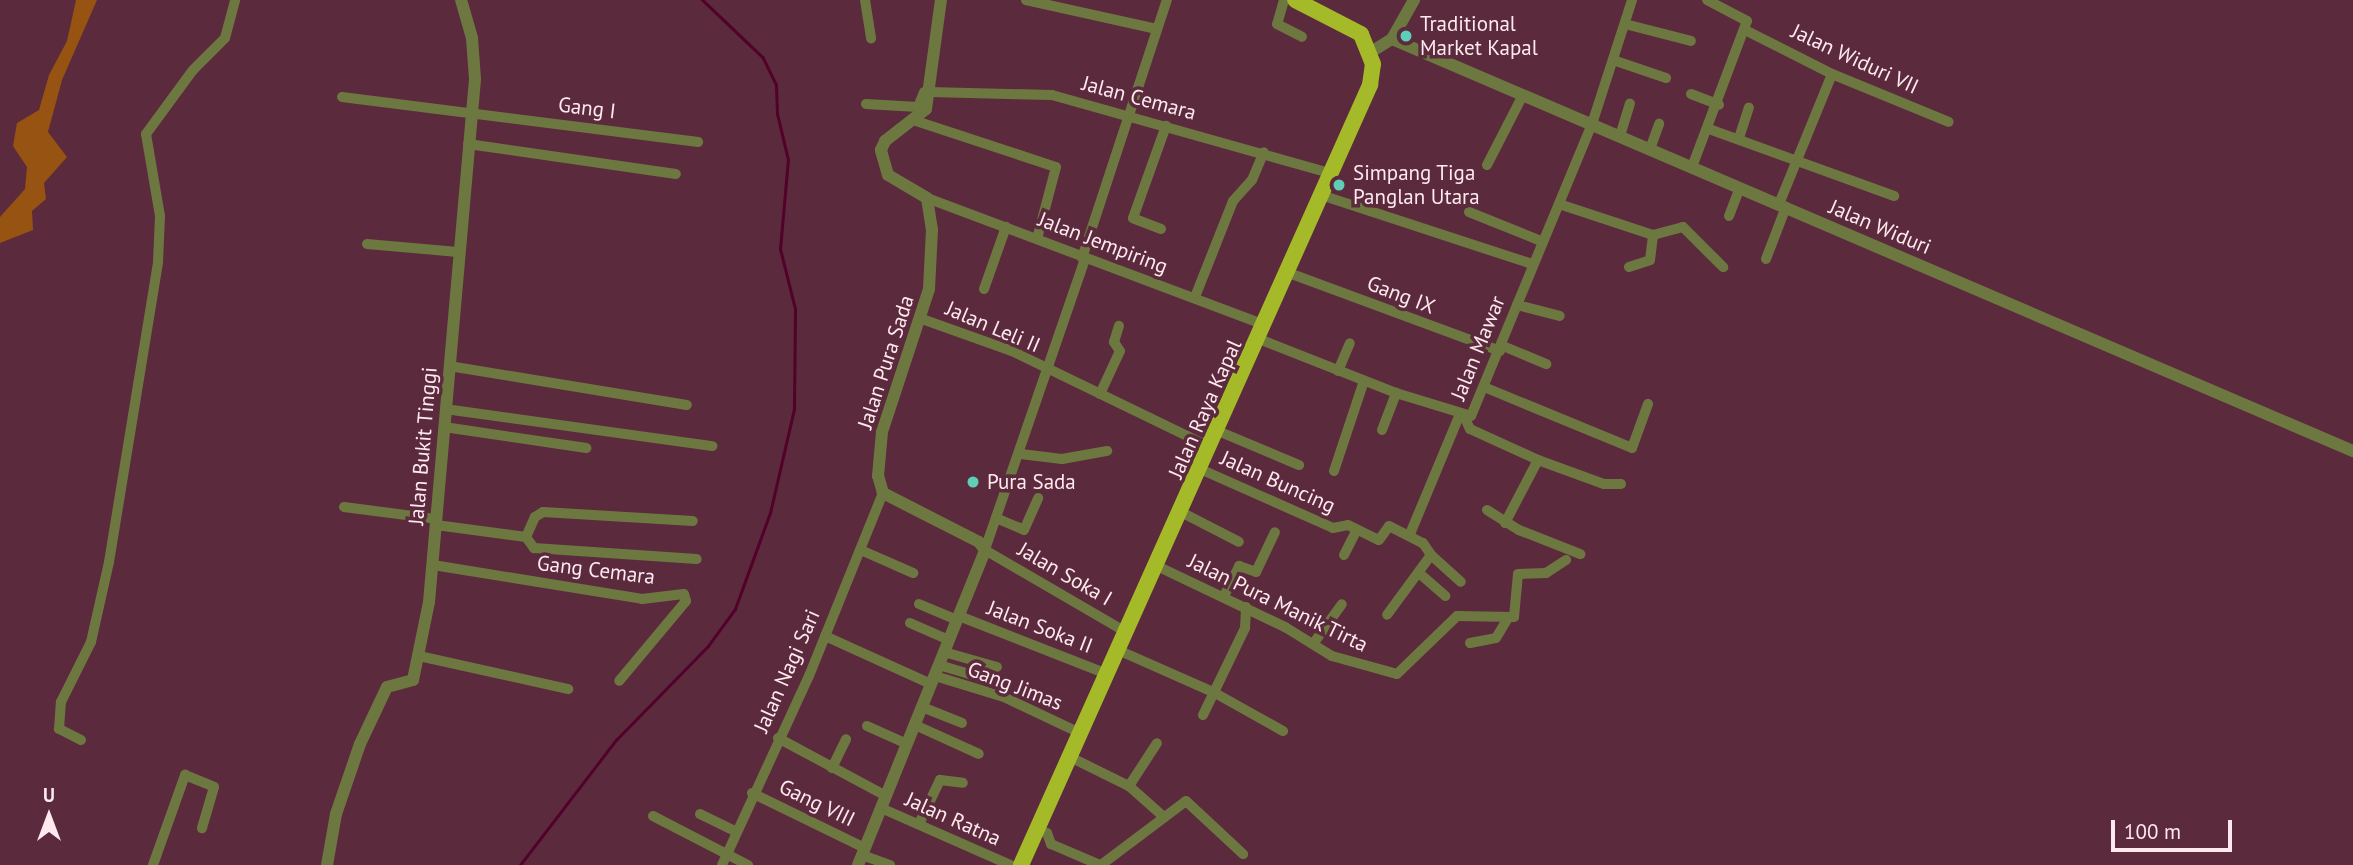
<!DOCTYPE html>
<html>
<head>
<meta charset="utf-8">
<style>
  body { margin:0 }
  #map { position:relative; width:2353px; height:865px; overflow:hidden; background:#5c2a3d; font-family:"PT Sans",sans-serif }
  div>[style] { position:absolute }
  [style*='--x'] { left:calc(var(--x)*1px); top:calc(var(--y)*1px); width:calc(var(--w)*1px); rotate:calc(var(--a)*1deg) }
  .forest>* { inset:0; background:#965311 }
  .stream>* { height:2.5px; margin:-1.25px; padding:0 1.25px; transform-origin:1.25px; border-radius:1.25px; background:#52012a }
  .minor>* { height:10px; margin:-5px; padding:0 5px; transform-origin:5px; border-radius:5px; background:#6d7841 }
  .tertiary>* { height:12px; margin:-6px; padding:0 6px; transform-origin:6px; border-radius:6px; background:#6d7841 }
  .trunk>* { height:16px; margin:-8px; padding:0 8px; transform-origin:8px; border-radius:8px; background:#a5ba28 }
  .dots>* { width:19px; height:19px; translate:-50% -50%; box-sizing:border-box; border:4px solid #5c2a3d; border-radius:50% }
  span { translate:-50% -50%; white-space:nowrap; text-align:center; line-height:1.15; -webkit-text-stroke:7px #5c2a3d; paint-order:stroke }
  .poi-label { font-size:21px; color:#fde9ee }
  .left { translate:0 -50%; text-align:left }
  .street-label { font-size:21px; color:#fde9ee }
  .north { position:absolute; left:14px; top:781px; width:70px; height:70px; -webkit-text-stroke:5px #5c2a3d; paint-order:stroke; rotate:0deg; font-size:19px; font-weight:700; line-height:28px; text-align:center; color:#fde9ee }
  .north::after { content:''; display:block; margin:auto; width:24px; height:32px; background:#fde9ee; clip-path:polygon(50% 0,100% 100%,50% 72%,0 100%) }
  .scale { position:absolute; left:2111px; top:820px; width:121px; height:32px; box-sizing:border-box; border:4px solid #fde9ee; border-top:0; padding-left:9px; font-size:21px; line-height:24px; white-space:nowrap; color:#fde9ee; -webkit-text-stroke:5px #5c2a3d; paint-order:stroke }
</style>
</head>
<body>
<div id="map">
  <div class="forest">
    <div style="clip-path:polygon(76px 0,97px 0,62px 80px,48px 132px,67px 157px,44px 183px,46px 199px,32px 211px,33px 230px,0 243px,0 217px,25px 189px,27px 167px,13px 146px,17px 123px,39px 110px,49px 75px,67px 41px)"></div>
  </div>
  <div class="stream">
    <div style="--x:520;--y:865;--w:158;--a:-52.5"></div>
    <div style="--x:616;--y:740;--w:132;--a:-45.6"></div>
    <div style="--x:708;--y:646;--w:46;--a:-53.9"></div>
    <div style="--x:735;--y:609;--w:102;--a:-70"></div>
    <div style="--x:770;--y:513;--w:107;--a:-77"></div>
    <div style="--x:794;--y:409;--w:100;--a:-89.4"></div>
    <div style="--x:795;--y:309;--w:62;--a:-104"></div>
    <div style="--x:780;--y:249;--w:89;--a:-84.9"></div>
    <div style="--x:788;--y:160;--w:47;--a:-103.4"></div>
    <div style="--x:777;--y:114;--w:29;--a:-92"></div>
    <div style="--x:776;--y:85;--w:30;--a:-116"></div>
    <div style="--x:763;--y:58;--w:84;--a:-136.4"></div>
  </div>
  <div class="minor">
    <div style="--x:865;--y:0;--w:39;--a:81"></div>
    <div style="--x:1026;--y:0;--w:134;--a:12.5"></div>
    <div style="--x:1284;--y:0;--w:25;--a:106"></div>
    <div style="--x:1277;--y:24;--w:28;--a:27"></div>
    <div style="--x:1625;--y:24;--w:68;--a:14.4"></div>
    <div style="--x:1745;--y:30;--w:97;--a:26.8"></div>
    <div style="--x:1832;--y:74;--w:126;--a:22.3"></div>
    <div style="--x:1613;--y:60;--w:56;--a:18.8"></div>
    <div style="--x:929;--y:92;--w:123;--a:1.4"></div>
    <div style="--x:1052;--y:95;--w:292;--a:15.7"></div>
    <div style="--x:1691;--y:94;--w:30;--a:21"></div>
    <div style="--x:342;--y:97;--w:359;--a:7.2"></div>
    <div style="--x:866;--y:104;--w:52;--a:3.3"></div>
    <div style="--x:918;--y:107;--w:16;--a:-68"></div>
    <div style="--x:916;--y:121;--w:147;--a:18.2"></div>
    <div style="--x:1056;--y:167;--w:74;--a:104.8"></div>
    <div style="--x:1709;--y:129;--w:197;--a:19.9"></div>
    <div style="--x:1620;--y:136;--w:34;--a:-73"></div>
    <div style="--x:1739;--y:138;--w:32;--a:-72"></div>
    <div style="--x:468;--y:144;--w:210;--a:8.2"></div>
    <div style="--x:1650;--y:149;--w:27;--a:-70"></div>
    <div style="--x:1487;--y:165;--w:79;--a:-62.8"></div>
    <div style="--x:1692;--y:167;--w:156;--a:-69.4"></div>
    <div style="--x:1747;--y:21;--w:45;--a:-152.3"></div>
    <div style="--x:1324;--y:196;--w:219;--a:18.1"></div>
    <div style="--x:927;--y:198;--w:361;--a:20.6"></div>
    <div style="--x:1559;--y:204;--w:99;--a:18.3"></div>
    <div style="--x:1653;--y:235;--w:31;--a:-15"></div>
    <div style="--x:1683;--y:227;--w:57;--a:45"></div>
    <div style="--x:1779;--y:204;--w:140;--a:-67.8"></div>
    <div style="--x:1469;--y:212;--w:78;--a:21.9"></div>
    <div style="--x:1729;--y:216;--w:30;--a:-69"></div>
    <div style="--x:1161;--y:229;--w:30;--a:-159"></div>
    <div style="--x:1133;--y:218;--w:98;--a:-70.3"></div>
    <div style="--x:367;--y:244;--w:91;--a:5"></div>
    <div style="--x:1082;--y:258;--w:272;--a:-71.8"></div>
    <div style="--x:1085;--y:259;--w:308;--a:109"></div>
    <div style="--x:985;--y:550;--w:163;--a:30.2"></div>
    <div style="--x:1766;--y:259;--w:56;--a:-69"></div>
    <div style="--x:1629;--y:267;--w:22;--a:-18"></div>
    <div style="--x:1650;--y:260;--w:25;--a:-83"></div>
    <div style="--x:1289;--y:273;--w:225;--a:20.3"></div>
    <div style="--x:984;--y:289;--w:66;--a:-70.5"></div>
    <div style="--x:1195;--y:297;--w:103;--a:-68.4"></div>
    <div style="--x:1233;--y:201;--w:28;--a:-48"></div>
    <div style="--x:1252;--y:180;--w:30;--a:-67"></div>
    <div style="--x:1517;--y:305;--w:44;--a:14.3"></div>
    <div style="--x:922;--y:319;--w:96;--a:19.6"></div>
    <div style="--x:1012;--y:351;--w:220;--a:25.9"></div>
    <div style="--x:1259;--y:339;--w:147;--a:21.5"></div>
    <div style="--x:1396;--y:393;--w:78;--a:17"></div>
    <div style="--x:1471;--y:416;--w:316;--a:-67.5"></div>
    <div style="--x:1592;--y:124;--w:130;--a:-72.1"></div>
    <div style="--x:1503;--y:346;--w:47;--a:22.7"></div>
    <div style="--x:449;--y:366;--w:241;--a:9.3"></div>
    <div style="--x:1338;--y:371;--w:30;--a:-67"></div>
    <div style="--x:1484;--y:387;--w:160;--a:22.4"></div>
    <div style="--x:1632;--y:448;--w:47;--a:-70"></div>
    <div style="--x:1100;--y:394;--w:47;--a:-65.1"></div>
    <div style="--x:1120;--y:351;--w:11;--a:-124"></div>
    <div style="--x:1114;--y:342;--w:17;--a:-73"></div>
    <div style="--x:445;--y:409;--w:270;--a:7.9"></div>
    <div style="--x:1465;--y:418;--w:12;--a:66"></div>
    <div style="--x:1470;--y:429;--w:75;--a:24.5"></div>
    <div style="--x:1538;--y:460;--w:70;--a:20"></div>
    <div style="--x:1604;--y:484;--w:17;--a:0"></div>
    <div style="--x:444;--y:427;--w:144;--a:8.4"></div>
    <div style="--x:1382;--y:430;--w:40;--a:-69"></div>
    <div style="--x:1218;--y:431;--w:88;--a:22.8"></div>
    <div style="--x:1021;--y:454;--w:41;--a:7"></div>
    <div style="--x:1062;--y:459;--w:46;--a:-10.1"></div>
    <div style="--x:1200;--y:469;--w:145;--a:23.9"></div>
    <div style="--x:1333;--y:528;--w:15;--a:-11"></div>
    <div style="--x:1348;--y:525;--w:34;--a:26"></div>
    <div style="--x:1379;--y:540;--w:17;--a:-54"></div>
    <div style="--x:1389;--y:526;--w:38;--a:27"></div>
    <div style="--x:1423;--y:543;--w:14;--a:56"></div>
    <div style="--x:1431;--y:555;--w:74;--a:126.3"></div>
    <div style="--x:1334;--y:471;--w:95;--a:-71.6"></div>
    <div style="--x:344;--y:507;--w:94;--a:7.4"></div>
    <div style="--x:1487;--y:510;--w:38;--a:32"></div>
    <div style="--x:1519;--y:530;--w:66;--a:21.5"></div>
    <div style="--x:1181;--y:512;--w:65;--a:27.3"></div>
    <div style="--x:996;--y:518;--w:30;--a:23"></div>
    <div style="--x:1024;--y:530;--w:35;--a:-66"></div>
    <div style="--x:1505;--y:523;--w:71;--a:-62.4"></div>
    <div style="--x:436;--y:525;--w:91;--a:7.6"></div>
    <div style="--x:526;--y:537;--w:22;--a:-66"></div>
    <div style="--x:535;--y:517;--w:9;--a:-32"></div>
    <div style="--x:543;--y:512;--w:150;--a:3.4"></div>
    <div style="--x:1410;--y:534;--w:128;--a:-67.4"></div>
    <div style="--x:526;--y:537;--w:14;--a:54"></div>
    <div style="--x:534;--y:548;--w:163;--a:3.9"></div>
    <div style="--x:863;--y:551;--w:55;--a:23.7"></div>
    <div style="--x:1344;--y:555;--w:28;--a:-63"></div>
    <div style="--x:1431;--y:555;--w:40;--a:42"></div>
    <div style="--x:433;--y:565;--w:212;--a:9.2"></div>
    <div style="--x:642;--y:599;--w:42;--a:-6.8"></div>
    <div style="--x:684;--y:594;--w:7;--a:74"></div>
    <div style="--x:686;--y:601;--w:104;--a:129.9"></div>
    <div style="--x:1157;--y:566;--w:142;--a:25.5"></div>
    <div style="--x:1285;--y:627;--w:55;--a:31.7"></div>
    <div style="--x:1332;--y:656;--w:67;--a:15.5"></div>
    <div style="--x:1397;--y:674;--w:83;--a:-44"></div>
    <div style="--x:1457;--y:616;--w:57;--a:1"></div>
    <div style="--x:1514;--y:617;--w:43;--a:-84.7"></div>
    <div style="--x:1518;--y:574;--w:28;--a:-2"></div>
    <div style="--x:1546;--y:573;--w:24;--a:-33"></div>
    <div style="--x:1419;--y:573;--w:35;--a:41"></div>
    <div style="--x:1224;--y:596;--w:34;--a:-63"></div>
    <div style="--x:1239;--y:566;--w:18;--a:19"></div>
    <div style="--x:1256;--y:572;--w:44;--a:-64.6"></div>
    <div style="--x:919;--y:604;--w:41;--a:22.8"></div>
    <div style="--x:959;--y:616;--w:159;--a:21.4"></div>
    <div style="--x:910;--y:623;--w:43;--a:23.6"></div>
    <div style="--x:825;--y:636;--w:116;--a:24.4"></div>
    <div style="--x:1470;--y:643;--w:26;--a:-11"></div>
    <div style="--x:1496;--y:638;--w:21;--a:-59"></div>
    <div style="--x:1313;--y:644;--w:49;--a:-54.1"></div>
    <div style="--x:1118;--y:650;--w:106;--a:23.9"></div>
    <div style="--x:1215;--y:693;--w:78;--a:29.2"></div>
    <div style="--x:944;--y:652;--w:55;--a:15.8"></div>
    <div style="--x:419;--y:656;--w:153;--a:12.5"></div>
    <div style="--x:939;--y:665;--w:42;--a:16.7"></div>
    <div style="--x:935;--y:676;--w:72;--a:16.9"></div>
    <div style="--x:1004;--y:697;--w:84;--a:25.3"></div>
    <div style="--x:922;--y:707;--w:43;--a:21.8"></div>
    <div style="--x:1203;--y:715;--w:97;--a:-64.2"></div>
    <div style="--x:1245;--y:628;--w:21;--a:-87"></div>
    <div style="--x:915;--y:725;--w:70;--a:24.4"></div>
    <div style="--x:867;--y:726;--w:44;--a:24.2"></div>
    <div style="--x:778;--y:738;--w:123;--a:28.2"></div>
    <div style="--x:81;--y:740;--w:25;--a:-153"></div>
    <div style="--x:59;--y:729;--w:27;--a:-86"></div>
    <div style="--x:61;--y:702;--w:67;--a:-63.4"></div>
    <div style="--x:91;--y:642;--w:82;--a:-77.3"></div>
    <div style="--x:109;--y:562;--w:304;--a:-80.7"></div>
    <div style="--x:158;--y:262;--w:46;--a:-87.5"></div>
    <div style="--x:160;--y:216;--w:83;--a:-99.7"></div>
    <div style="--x:146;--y:134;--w:79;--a:-53.7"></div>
    <div style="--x:193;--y:70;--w:45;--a:-45"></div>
    <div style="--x:225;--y:38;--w:39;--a:-75"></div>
    <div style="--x:1070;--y:757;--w:66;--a:26.2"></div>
    <div style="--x:1129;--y:786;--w:47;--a:41.5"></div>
    <div style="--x:832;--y:768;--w:32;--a:-64"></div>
    <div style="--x:1129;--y:786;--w:51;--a:-56.9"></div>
    <div style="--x:752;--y:793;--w:126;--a:26"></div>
    <div style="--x:881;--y:808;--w:141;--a:23.8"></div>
    <div style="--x:700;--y:814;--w:41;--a:25.9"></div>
    <div style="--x:653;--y:816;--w:107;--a:27.3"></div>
    <div style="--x:919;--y:824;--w:49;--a:-64.5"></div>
    <div style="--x:940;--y:780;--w:23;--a:7"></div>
    <div style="--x:1037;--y:829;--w:11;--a:22"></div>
    <div style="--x:1047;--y:833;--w:12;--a:70"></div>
    <div style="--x:1051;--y:844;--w:53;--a:23.2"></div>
    <div style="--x:862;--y:855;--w:30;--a:20"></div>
    <div style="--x:153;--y:865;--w:96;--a:-70.4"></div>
    <div style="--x:185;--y:775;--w:31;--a:22"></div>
    <div style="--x:214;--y:787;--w:43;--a:106.3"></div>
    <div style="--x:722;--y:865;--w:208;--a:-65.3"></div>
    <div style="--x:809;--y:676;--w:197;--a:-68"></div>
    <div style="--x:1101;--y:865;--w:106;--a:-37"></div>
    <div style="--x:1186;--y:801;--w:78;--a:42.9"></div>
  </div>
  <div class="tertiary">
    <div style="--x:1392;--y:39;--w:1046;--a:23.21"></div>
    <div style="--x:1371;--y:52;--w:25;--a:-32"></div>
    <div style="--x:1392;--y:39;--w:45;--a:-60.6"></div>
    <div style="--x:327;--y:865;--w:52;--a:-80"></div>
    <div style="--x:336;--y:814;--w:74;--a:-71.1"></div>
    <div style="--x:360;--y:744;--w:63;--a:-64.7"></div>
    <div style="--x:387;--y:687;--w:27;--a:-15"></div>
    <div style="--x:413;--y:680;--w:80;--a:-78.4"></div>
    <div style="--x:429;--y:602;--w:525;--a:-84.97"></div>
    <div style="--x:475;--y:79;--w:41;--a:-94.2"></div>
    <div style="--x:472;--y:38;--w:40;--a:-106"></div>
    <div style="--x:858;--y:865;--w:340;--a:-68"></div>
    <div style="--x:985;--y:550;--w:10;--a:-127"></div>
    <div style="--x:979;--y:542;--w:108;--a:-153"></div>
    <div style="--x:883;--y:493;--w:18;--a:-106"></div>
    <div style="--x:878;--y:476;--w:44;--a:-84.8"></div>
    <div style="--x:882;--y:432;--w:151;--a:-71.8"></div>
    <div style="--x:929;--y:289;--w:59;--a:-87.1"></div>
    <div style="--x:932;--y:230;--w:32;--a:-99"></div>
    <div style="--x:927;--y:198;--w:45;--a:-149.5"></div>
    <div style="--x:888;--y:175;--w:26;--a:-106"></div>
    <div style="--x:881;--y:150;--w:10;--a:-66"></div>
    <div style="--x:885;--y:141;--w:52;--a:-38"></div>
    <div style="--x:926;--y:109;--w:110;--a:-82.2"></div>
  </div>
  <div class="trunk">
    <div style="--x:1021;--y:865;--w:855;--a:-65.89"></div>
    <div style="--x:1370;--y:85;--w:21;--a:-82"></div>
    <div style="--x:1373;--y:64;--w:32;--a:-112"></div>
    <div style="--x:1361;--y:34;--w:74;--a:-152.7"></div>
  </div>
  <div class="dots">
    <div style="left:1406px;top:36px;background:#5eceb7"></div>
    <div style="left:1339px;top:185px;background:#5eceb7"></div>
    <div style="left:973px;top:482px;background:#5eceb7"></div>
  </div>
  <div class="poi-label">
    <span class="left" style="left:1420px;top:36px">Traditional<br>Market Kapal</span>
    <span class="left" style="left:1353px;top:185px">Simpang Tiga<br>Panglan Utara</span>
    <span class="left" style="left:987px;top:482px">Pura Sada</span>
  </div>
  <div class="street-label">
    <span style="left:1855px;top:59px;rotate:25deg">Jalan Widuri VII</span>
    <span style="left:1139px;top:98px;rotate:15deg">Jalan Cemara</span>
    <span style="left:587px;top:108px;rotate:7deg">Gang I</span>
    <span style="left:1880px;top:227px;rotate:23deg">Jalan Widuri</span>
    <span style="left:1103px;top:243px;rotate:21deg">Jalan Jempiring</span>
    <span style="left:1401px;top:295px;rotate:21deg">Gang IX</span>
    <span style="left:993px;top:327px;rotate:23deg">Jalan Leli II</span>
    <span style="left:1478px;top:348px;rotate:-68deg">Jalan Mawar</span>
    <span style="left:886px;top:362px;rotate:-72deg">Jalan Pura Sada</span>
    <span style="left:1205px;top:409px;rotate:-66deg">Jalan Raya Kapal</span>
    <span style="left:423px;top:446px;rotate:-85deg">Jalan Bukit Tinggi</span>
    <span style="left:1278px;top:482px;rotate:24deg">Jalan Buncing</span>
    <span style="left:596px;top:570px;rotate:7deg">Gang Cemara</span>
    <span style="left:1065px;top:574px;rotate:30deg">Jalan Soka I</span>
    <span style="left:1278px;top:603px;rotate:26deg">Jalan Pura Manik Tirta</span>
    <span style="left:1040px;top:627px;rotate:21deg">Jalan Soka II</span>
    <span style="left:787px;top:671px;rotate:-66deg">Jalan Nagi Sari</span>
    <span style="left:1015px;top:686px;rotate:21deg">Gang Jimas</span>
    <span style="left:817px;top:803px;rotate:26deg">Gang VIII</span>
    <span style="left:953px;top:819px;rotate:24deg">Jalan Ratna</span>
  </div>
  <div class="north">U</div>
  <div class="scale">100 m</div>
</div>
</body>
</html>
